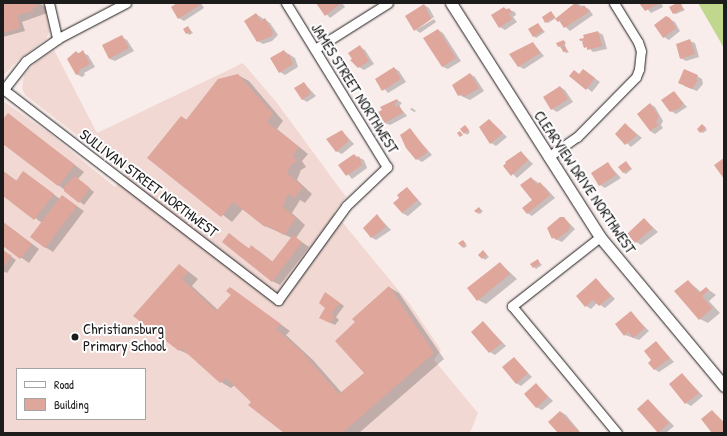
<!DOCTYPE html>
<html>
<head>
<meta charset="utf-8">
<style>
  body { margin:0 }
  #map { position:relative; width:727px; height:436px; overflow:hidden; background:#f9edeb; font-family:"Patrick Hand",sans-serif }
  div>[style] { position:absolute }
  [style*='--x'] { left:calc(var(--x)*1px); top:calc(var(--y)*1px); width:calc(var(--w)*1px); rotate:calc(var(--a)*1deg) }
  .built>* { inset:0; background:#f1d8d3 }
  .green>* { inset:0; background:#c1d78d }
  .shadow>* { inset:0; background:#0003 }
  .building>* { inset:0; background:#dfa69b }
  .roads { filter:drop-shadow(0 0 1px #1c1c1c) drop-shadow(0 0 1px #1c1c1c) }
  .minor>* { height:9px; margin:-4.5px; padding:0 4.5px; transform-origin:4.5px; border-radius:4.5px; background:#fff }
  .tertiary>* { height:11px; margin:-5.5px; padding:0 5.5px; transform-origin:5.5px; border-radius:5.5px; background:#fff }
  .dots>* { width:11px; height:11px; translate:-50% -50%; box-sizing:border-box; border:2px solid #fff; border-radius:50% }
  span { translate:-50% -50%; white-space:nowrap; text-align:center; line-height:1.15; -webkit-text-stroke:4px #fff; paint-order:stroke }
  .street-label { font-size:15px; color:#1c1c1c }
  .poi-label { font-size:15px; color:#1c1c1c }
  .left { translate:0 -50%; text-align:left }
  .frame { position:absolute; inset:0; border:4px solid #1c1c1c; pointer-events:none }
  .legend { position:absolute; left:16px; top:368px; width:130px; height:52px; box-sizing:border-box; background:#fff; border:1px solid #a4a4a4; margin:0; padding:5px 7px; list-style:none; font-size:12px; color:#1c1c1c }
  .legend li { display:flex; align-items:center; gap:8px; height:20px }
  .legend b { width:20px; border:1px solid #a4a4a4 }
</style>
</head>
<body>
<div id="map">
  <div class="built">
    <div style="clip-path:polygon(3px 3px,45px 3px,50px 31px,46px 39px,17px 61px,3px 76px)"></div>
    <div style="clip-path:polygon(evenodd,54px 50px,97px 133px,243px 63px,277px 103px,346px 197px,334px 212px,409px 303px,441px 350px,434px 360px,478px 413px,470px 433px,3px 433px,3px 101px,49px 133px,115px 187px,126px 173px,25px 95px,22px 88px,24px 75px,36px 62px,54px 50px,17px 369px,145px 369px,145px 419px,17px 419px,17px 369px)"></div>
  </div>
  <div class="green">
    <div style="clip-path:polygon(698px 3px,724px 3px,724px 48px)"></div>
  </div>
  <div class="shadow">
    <div style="clip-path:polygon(3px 3px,39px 3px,45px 7px,47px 13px,22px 22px,25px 31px,3px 37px)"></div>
    <div style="clip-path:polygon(177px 3px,201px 3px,204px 8px,184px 21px,179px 18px)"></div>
    <div style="clip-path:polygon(317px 3px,342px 3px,345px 7px,330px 18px)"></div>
    <div style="clip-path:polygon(576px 3px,589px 9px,593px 15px,570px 31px,557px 19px)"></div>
    <div style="clip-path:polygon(642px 3px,661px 3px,663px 7px,651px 13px)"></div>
    <div style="clip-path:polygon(679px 3px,685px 10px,676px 14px,673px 13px)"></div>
    <div style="clip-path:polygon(424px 5px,429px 8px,434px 17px,416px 30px)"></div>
    <div style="clip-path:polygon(504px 8px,515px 12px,516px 15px,513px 17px,517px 22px,505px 30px,500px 27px)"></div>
    <div style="clip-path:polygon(551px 13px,556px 18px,548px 23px,546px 22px)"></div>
    <div style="clip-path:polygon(256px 14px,270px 23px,278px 35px,272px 41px,263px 44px,258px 41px)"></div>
    <div style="clip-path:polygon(666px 17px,675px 22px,680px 31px,669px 40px,664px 37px)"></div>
    <div style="clip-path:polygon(434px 19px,436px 22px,420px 33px,416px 30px)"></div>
    <div style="clip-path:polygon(538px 24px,545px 32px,536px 38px,534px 36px)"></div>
    <div style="clip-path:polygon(188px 27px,193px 33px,189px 35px,185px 29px)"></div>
    <div style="clip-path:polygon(438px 30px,443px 33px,461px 61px,448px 69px,443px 67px,425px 38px)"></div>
    <div style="clip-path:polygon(598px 32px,603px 35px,607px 49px,593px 52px,581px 40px)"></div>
    <div style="clip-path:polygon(122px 37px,127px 40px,134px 51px,115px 61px,110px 59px,103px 45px)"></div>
    <div style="clip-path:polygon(564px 41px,566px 43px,564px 46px,569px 52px,566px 53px,559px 46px)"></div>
    <div style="clip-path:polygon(690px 41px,695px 43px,699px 57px,686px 61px,681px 58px)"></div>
    <div style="clip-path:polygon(533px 43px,544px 56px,524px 69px,518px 66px)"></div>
    <div style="clip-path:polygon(360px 47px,365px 50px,374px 64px,364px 70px,359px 67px)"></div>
    <div style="clip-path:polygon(284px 51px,295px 58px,298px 67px,285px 75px,280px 72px)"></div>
    <div style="clip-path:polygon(76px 52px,88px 55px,95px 67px,84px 73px,85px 75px,82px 77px,76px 74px)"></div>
    <div style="clip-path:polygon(394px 68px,399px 71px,406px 82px,388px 93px,376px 79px)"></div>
    <div style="clip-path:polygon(584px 70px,600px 82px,592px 92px,571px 76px,580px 75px)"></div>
    <div style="clip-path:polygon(470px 74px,475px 77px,484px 91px,470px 100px,459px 95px)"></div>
    <div style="clip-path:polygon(238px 75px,249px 81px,283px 121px,277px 129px,308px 154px,302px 161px,306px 167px,301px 170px,297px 180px,312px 194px,305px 203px,300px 200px,292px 213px,305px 225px,296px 238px,309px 247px,280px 285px,272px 281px,229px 235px,250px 249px,251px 247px,259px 251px,273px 262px,292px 238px,265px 226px,243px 209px,232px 222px,149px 158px,182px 117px,187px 120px)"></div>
    <div style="clip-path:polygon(697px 76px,702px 79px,703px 84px,697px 91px,684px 86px)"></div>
    <div style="clip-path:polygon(304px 83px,316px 96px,307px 102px,302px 99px)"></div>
    <div style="clip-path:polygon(560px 87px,565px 90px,573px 102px,557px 112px,552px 109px)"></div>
    <div style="clip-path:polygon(674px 92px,687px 107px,676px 114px,671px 111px)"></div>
    <div style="clip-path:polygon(397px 100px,402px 103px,399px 106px,407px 116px,390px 125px,385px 123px,380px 113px)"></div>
    <div style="clip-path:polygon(650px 104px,655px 107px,663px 121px,661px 125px,663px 128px,655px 134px,650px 131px)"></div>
    <div style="clip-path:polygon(412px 108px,416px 111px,414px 112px,410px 109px)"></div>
    <div style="clip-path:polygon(8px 114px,84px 172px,78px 179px,94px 192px,84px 205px,3px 142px,3px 121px)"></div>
    <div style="clip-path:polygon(489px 120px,507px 137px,496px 146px,491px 143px)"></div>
    <div style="clip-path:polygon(625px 124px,642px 138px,631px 147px,617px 134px)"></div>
    <div style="clip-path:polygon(705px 127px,707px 130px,703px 133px,701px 132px)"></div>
    <div style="clip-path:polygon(467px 128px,470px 132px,467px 135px,461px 129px)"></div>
    <div style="clip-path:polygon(410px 130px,432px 155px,422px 162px,417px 159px,401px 135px)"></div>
    <div style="clip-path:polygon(342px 131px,354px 144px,342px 154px,336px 151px)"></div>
    <div style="clip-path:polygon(521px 152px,533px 164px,517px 178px,505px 166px)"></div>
    <div style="clip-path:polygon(354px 155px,364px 160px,367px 168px,352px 179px,340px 165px)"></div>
    <div style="clip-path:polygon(626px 163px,632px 169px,626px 174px,624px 173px)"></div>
    <div style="clip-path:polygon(608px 164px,621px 178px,605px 188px,600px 185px)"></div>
    <div style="clip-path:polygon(3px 171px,17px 181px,24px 172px,60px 199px,62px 196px,84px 211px,53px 252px,45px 247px,42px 223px,3px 194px)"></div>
    <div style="clip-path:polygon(531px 178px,545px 187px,555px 198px,532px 216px,527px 213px,534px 200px)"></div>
    <div style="clip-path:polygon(407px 188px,422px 204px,408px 216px,402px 213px,400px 198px)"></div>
    <div style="clip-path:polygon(479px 208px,483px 211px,480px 214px,477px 213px)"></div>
    <div style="clip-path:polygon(377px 215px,391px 230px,376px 240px,371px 237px)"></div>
    <div style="clip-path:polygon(564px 218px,575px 229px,562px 242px,553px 238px)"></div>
    <div style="clip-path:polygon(644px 219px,658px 232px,641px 245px,636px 242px)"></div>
    <div style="clip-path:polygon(3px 222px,39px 249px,29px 263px,3px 245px)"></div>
    <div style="clip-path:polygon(463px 241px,467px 246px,464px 248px,462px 247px)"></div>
    <div style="clip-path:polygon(3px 251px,16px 260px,7px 273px,3px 271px)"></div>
    <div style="clip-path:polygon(483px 251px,489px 257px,485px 260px,480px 255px)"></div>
    <div style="clip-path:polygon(538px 261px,542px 265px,536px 269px,534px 267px)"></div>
    <div style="clip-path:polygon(500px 263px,517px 279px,486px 304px,478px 300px)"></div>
    <div style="clip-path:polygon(180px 265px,198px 279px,192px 286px,218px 310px,232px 294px,230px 288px,290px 331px,286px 335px,313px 360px,342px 393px,365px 373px,357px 322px,389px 287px,399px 293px,444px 359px,359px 433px,286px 433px,235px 385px,231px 388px,221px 382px,190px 355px,179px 350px)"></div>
    <div style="clip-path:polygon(596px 279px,615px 299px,605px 308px,597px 303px,591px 309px,586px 306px)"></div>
    <div style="clip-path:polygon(688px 281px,701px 292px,706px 288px,716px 295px,709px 301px,720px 313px,708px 323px,700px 319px)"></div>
    <div style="clip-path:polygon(326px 293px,344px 306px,336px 317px,339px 320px,335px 325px,320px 318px,327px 308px)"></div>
    <div style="clip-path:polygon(631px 313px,649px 331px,639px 340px,625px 335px)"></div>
    <div style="clip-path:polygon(484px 323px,506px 346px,495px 355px,490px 352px)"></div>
    <div style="clip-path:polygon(656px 343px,674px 362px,659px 372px,654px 369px,653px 360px)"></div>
    <div style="clip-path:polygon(514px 358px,532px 377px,521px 386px,516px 383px)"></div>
    <div style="clip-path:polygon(682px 374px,703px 396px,691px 406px,686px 403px)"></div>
    <div style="clip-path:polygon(536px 384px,553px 401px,542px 410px,536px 407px)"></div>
    <div style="clip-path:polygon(648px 400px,674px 426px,666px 433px,658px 432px)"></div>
    <div style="clip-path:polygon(712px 411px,724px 422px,724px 433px,713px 433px)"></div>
    <div style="clip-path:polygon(561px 412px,566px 415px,581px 433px,559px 433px)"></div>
  </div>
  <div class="building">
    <div style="clip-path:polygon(3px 3px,36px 3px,37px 7px,32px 8px,33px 11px,3px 19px)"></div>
    <div style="clip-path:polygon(177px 3px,198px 3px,200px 5px,178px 19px,171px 7px)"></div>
    <div style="clip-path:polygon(316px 3px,341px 3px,325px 16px)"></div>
    <div style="clip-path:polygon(575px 3px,581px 8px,584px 5px,589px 12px,564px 28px,560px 22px,563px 19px,558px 22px,555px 19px)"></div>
    <div style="clip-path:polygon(639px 3px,660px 3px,645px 11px)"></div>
    <div style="clip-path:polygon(677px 3px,681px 3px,683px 9px,673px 14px,669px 7px)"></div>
    <div style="clip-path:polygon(424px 4px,431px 19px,414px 31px,405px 16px)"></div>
    <div style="clip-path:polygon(504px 7px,506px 10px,509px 8px,512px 12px,509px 14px,512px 19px,499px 28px,491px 15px)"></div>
    <div style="clip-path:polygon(551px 11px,555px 17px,545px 23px,542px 17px)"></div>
    <div style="clip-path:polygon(256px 13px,261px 21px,265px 18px,273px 32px,272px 36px,257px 42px,244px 21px)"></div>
    <div style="clip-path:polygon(17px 15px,20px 28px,3px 33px,3px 19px)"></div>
    <div style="clip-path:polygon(666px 16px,670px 18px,676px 28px,663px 38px,654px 25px)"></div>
    <div style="clip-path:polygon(538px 23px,543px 31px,533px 37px,528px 29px)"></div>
    <div style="clip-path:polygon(188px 26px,191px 32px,186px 34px,183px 29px)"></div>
    <div style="clip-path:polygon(438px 29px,456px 58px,442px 67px,423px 38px)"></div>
    <div style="clip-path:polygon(598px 31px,602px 46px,587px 50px,587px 47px,584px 48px,582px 42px,585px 40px,580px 41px,579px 39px,584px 38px,583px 35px)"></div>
    <div style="clip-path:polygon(122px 35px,129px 48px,109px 59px,102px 45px)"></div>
    <div style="clip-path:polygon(690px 39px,695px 54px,680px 59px,676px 44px)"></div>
    <div style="clip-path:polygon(564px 40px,565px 44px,558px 47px,556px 43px)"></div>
    <div style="clip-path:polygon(533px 42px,540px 53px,518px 67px,509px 54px)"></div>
    <div style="clip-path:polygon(360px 45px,369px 61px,358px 68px,350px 60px,352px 59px,348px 53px)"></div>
    <div style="clip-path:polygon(565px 45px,567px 51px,563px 52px,561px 47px)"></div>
    <div style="clip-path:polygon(83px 50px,90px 64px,79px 70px,80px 72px,76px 75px,67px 59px,76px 51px,78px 54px)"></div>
    <div style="clip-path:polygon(284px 50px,287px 55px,289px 54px,293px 64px,279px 73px,270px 58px)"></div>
    <div style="clip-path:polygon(394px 67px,401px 79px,382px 91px,375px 79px)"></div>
    <div style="clip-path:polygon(583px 69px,595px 78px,586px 90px,569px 76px,574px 70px,579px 74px)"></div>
    <div style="clip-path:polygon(684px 69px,698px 75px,696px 79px,698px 80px,692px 89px,678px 83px)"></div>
    <div style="clip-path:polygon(470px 73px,479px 88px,464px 97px,462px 94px,458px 96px,452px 85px)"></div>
    <div style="clip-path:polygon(238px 74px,273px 114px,267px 122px,299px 147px,293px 155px,297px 161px,291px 165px,287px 173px,303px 187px,294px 198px,289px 194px,284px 201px,286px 202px,282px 206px,296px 218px,284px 235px,266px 225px,265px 227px,233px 202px,221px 217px,147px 158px,181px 116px,186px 120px,218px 79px)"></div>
    <div style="clip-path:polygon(304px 82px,311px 93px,302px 100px,294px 88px)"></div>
    <div style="clip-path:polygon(560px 86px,568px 99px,551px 110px,543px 97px)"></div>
    <div style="clip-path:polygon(674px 91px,683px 103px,680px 108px,670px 112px,661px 100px)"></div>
    <div style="clip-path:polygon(397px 99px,398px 101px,394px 104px,396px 107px,399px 105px,403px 113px,384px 123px,378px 112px,382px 110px,380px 107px)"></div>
    <div style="clip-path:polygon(650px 103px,659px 117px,656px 122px,659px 125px,650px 131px,637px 114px)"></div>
    <div style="clip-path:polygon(8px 113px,75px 165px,58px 186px,3px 144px,3px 119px)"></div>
    <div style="clip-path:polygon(489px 119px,503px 133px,490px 144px,479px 127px)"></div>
    <div style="clip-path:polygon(625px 123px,637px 135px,625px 145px,615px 134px)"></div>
    <div style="clip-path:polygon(702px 124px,706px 128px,700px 133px,697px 129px)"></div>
    <div style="clip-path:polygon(465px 125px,469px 130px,464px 134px,460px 129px)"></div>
    <div style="clip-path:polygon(410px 128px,428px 152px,416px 160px,406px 148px,400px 135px)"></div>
    <div style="clip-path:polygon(342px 130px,349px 141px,336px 152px,326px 139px)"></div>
    <div style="clip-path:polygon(460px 131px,463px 135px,460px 137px,457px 133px)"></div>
    <div style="clip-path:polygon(521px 151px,528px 160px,511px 176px,503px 166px,506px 163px,505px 162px)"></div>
    <div style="clip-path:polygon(354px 154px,357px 158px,359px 156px,362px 165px,346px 176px,338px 165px)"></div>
    <div style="clip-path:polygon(724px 158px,724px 179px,714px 165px)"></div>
    <div style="clip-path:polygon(626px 161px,631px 168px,623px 173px,618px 167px)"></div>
    <div style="clip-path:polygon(608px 162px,616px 175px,599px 186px,591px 173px)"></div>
    <div style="clip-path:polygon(3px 171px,16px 181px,23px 171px,54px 194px,34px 220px,3px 196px)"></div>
    <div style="clip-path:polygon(75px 176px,90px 188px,79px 203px,64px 191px,64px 187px)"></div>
    <div style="clip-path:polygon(531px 177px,537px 185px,540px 182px,550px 195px,527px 214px,522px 208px,532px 200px,520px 185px)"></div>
    <div style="clip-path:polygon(407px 187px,418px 200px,402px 213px,393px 203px,399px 198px,397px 195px)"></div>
    <div style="clip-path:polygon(62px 195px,77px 206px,45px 248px,30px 237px)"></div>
    <div style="clip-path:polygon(479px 207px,481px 210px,477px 213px,474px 211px)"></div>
    <div style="clip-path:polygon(377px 214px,386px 227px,371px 238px,363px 228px)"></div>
    <div style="clip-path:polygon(560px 217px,564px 217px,570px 225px,570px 229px,556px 240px,554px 237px,552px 239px,547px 228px)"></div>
    <div style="clip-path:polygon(644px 218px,653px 228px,635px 243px,627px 234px)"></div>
    <div style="clip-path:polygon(3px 222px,32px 244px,20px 259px,3px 246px)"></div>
    <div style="clip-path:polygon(229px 233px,249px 249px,251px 245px,272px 262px,293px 235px,302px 242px,272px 282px,222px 242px)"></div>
    <div style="clip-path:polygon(463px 240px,466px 244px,462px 247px,458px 243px)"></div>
    <div style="clip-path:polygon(3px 250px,12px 256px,3px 268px)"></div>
    <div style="clip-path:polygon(483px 250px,487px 255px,482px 259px,478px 255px)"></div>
    <div style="clip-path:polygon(538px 259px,540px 264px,533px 268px,530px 264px)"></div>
    <div style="clip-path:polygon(500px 262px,510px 274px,477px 301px,467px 288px)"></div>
    <div style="clip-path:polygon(179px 264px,188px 272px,182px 279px,216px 311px,231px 295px,226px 291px,230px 287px,281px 324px,276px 329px,302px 352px,339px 394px,364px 373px,335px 341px,355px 322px,352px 319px,389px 286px,434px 353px,342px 433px,284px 433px,248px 405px,251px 402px,226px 378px,220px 383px,181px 348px,179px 351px,133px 316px)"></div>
    <div style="clip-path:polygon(596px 278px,611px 296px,599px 306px,593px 300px,585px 307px,576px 296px)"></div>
    <div style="clip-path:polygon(688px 280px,699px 293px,706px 287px,709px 290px,702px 296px,712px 308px,699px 320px,674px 291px)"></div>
    <div style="clip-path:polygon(325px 292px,340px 303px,331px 314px,335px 316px,330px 323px,319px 318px,325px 308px,319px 303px)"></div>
    <div style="clip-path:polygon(631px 311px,645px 328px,633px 338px,628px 332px,624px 336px,615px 324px)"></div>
    <div style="clip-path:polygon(483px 321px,502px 343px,489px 353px,471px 332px)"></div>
    <div style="clip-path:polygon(656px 341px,670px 358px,654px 370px,648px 363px,651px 360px,644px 351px)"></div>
    <div style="clip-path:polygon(514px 357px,528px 373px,516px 384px,502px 367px)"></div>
    <div style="clip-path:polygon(682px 373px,699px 393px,685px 404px,669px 384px)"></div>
    <div style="clip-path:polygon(536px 383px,548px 397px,536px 408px,524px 394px)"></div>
    <div style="clip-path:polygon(648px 399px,669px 423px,658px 433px,637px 409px)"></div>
    <div style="clip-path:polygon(712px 410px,724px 423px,724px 433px,712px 433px,701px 419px)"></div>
    <div style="clip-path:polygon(560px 411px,579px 432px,578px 433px,558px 433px,548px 422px)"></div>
  </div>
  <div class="roads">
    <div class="minor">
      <div style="--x:49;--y:3;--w:37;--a:77"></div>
      <div style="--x:315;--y:49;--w:86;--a:-32.2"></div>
      <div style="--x:3;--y:89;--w:347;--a:37.5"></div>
      <div style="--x:278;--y:300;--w:116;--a:-54.1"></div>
      <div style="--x:346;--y:206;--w:57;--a:-43.6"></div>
      <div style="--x:387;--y:167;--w:193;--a:-121.6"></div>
      <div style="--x:4;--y:89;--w:36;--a:-52"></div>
      <div style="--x:26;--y:61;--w:38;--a:-35"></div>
      <div style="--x:57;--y:39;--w:78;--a:-27.6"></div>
      <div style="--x:548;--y:157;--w:35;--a:-35"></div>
      <div style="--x:577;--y:137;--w:84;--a:-45.5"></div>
      <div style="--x:636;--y:77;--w:9;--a:-69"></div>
      <div style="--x:639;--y:69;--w:18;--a:-84"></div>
      <div style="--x:641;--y:51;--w:9;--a:-108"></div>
      <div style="--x:638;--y:42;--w:46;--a:-121.6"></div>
      <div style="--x:600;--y:237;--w:112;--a:141.9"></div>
      <div style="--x:512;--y:306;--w:165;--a:50.4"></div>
    </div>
    <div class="tertiary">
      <div style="--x:451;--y:3;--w:277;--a:57.5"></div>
      <div style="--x:600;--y:237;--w:194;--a:50.2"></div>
    </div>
  </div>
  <div class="dots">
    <div style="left:75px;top:337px;background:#1c1c1c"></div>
  </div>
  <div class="street-label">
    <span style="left:355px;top:88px;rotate:58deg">JAMES STREET NORTHWEST</span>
    <span style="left:585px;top:182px;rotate:56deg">CLEARVIEW DRIVE NORTHWEST</span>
    <span style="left:149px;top:183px;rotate:37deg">SULLIVAN STREET NORTHWEST</span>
  </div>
  <div class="poi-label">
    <span class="left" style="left:83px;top:337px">Christiansburg<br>Primary School</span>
  </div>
  <div class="frame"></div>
  <ul class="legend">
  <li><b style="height:5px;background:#fff"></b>Road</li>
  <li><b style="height:11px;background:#dfa69b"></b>Building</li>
  </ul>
</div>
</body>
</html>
